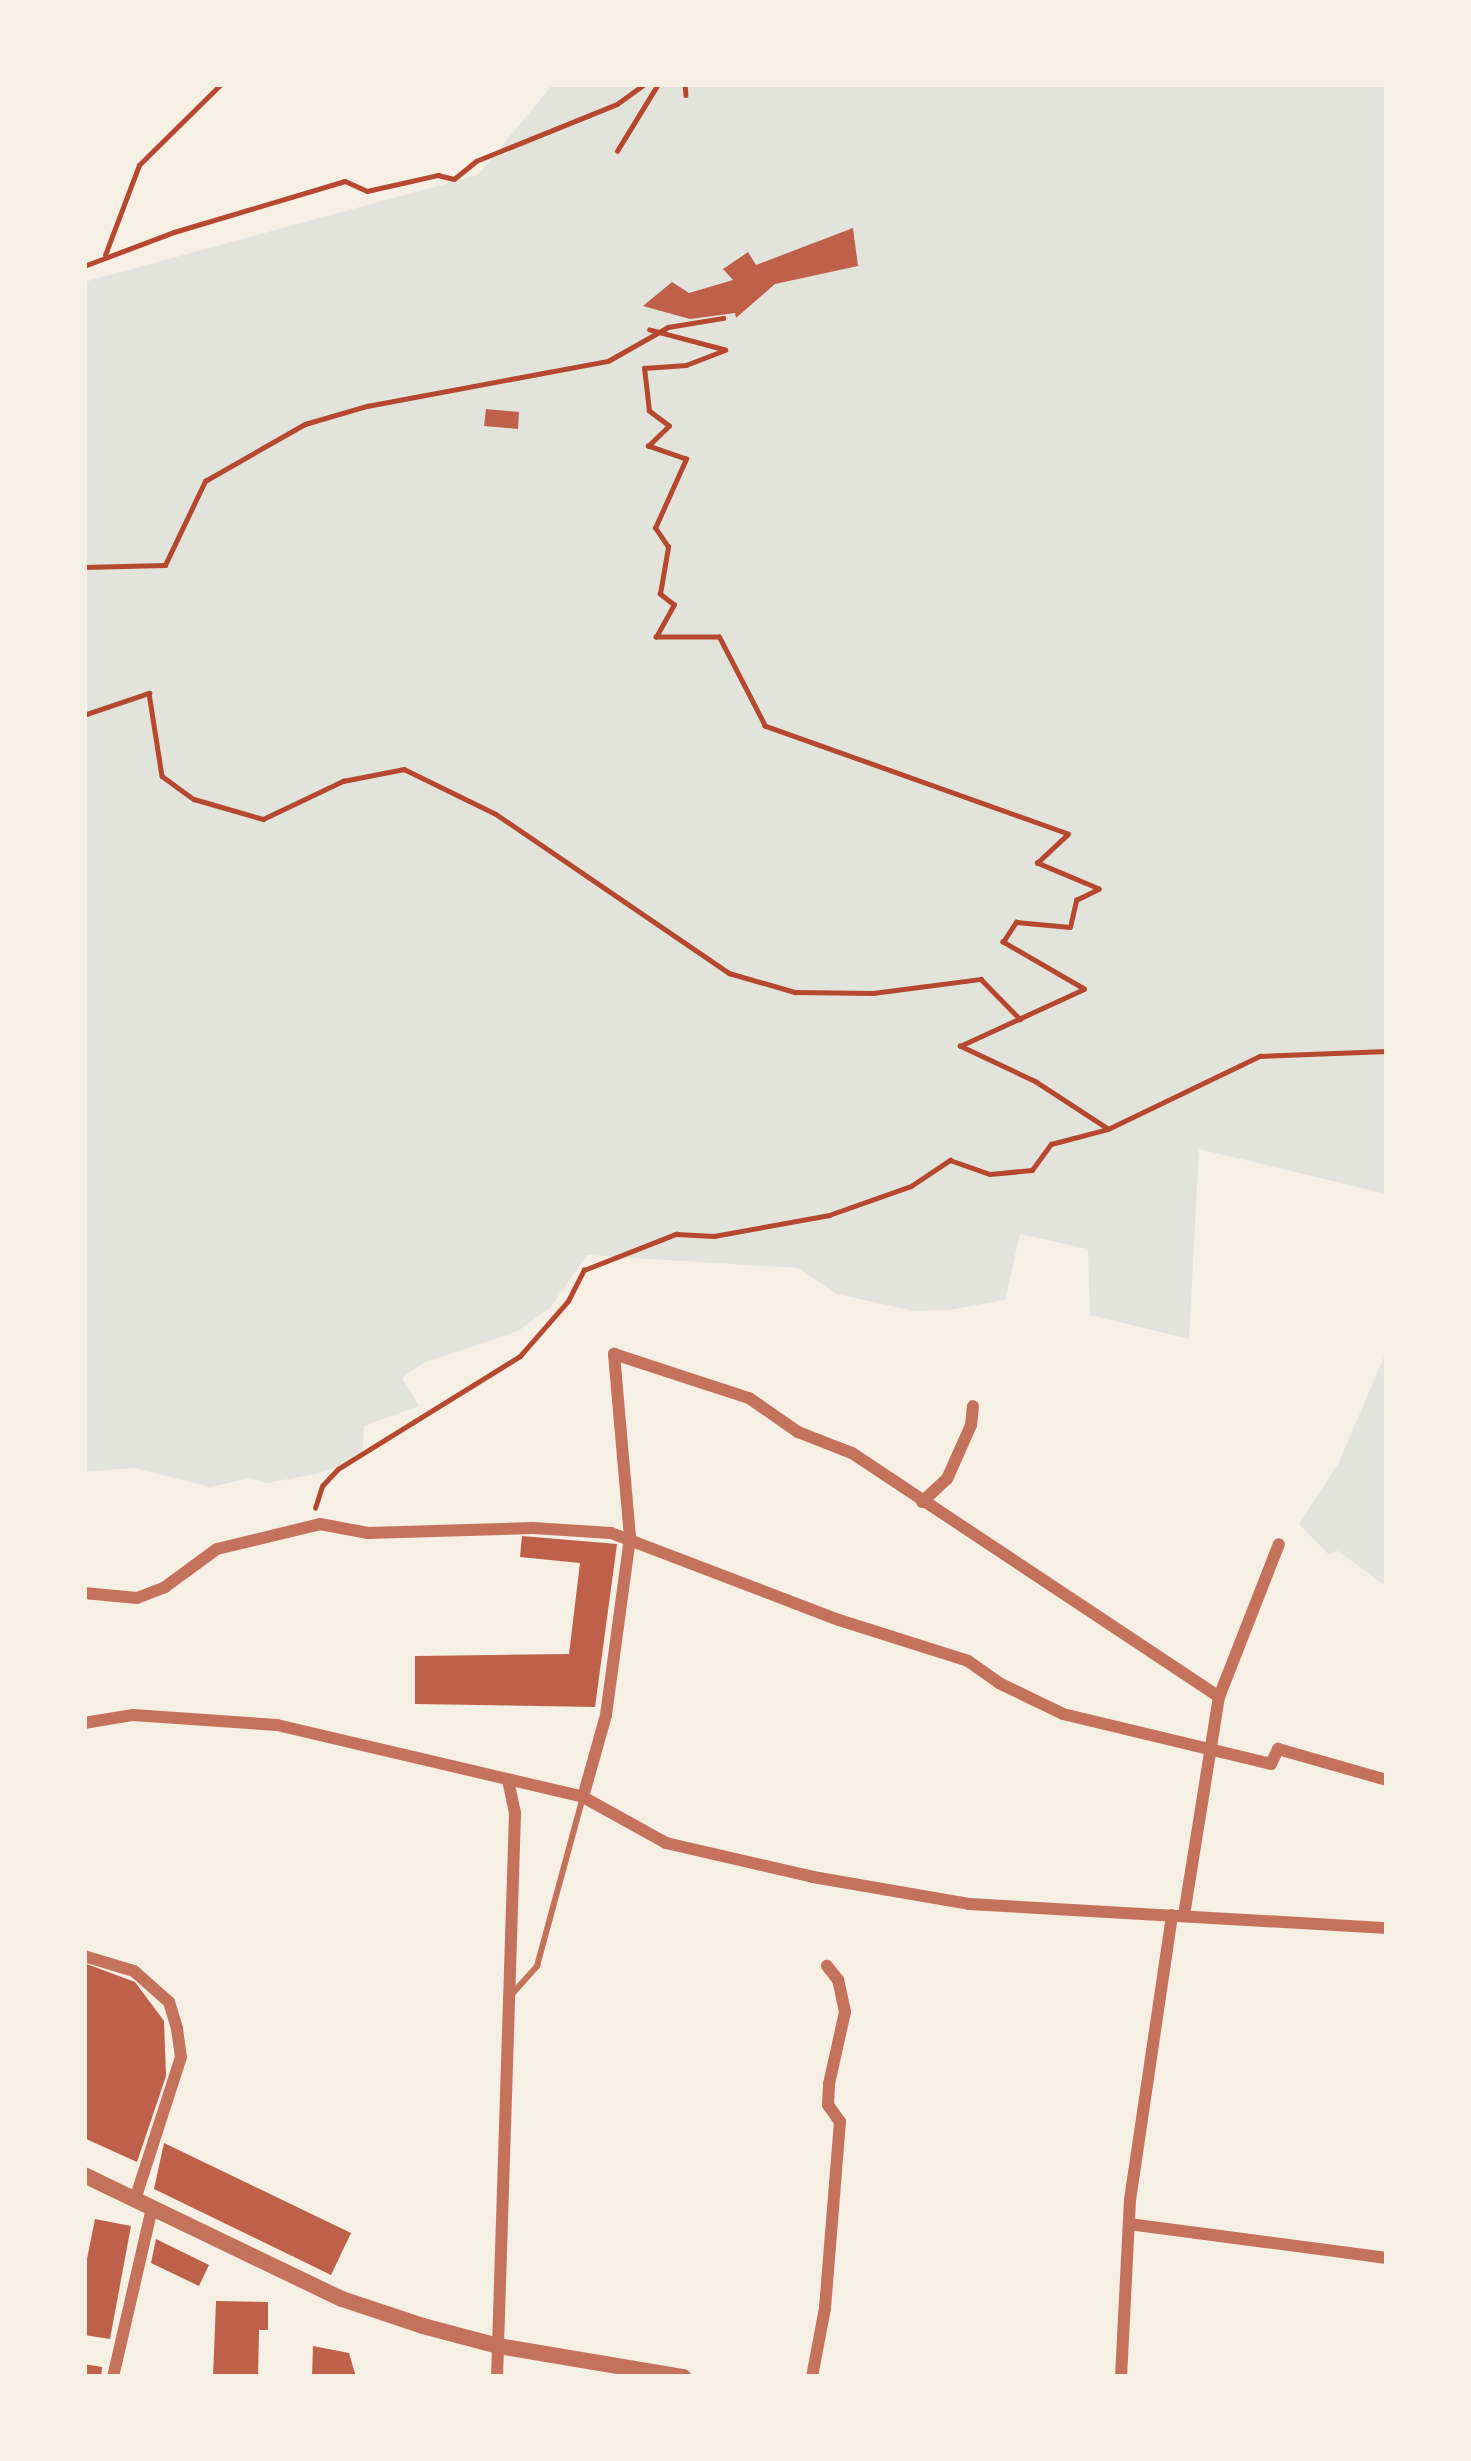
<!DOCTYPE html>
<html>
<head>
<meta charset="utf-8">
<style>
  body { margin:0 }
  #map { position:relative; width:1471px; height:2461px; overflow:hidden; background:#f6efe4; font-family:"Open Sans",sans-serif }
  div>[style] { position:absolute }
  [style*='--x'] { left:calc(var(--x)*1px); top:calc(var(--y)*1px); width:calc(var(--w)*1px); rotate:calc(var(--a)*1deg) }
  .green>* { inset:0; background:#e2e4dc }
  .building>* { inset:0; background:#bf614a }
  .path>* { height:4.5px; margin:-2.25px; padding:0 2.25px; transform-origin:2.25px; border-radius:2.25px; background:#b5482f }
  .service>* { height:6px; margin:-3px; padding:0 3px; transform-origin:3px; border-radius:3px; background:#c5725c }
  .minor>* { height:12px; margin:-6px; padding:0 6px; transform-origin:6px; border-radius:6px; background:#c5725c }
  .tertiary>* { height:16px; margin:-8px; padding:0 8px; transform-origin:8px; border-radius:8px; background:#c5725c }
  span { translate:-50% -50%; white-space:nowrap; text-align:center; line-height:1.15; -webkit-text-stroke:9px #f6efe4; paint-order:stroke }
  .frame { position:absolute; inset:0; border:87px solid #f6efe4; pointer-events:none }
</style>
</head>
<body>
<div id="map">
  <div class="green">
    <div style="clip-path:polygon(553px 84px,1387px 84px,1387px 1194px,1199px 1149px,1189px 1339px,1090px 1315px,1088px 1249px,1020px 1234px,1005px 1300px,948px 1310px,914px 1311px,837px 1294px,798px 1268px,587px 1255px,550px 1308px,518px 1331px,425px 1362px,402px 1378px,419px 1406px,364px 1426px,362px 1458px,316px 1474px,267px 1483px,251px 1478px,210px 1487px,134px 1468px,84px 1472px,84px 282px,478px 175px)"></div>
    <div style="clip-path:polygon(1387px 1350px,1387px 1587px,1338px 1551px,1329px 1555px,1299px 1524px,1339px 1462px)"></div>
  </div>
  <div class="building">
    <div style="clip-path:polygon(853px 228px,858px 266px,775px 284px,736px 318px,735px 313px,690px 319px,643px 306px,672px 282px,689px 293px,733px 280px,723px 269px,748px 252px,756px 265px)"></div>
    <div style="clip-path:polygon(486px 409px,519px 412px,518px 429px,484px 426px)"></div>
    <div style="clip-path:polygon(522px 1536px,617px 1544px,595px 1707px,415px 1704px,415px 1656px,569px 1654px,580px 1563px,520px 1557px)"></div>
    <div style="clip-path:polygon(84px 1963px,135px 1982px,164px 2021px,166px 2076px,137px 2162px,84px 2138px)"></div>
    <div style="clip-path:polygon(164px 2143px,351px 2233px,331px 2275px,154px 2189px)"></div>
    <div style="clip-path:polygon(95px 2219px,131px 2226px,110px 2339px,84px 2335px,84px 2274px)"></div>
    <div style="clip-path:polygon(156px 2239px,209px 2265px,199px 2286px,151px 2263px)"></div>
    <div style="clip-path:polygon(216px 2301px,268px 2302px,268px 2330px,259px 2330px,258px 2377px,213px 2377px)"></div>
    <div style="clip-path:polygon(313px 2346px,349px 2353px,356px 2377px,312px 2377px)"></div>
    <div style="clip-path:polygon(84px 2364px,102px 2367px,101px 2377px,84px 2377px)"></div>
  </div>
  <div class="path">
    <div style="--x:685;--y:84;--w:11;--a:85"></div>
    <div style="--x:617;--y:151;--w:79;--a:-58.5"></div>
    <div style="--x:105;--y:255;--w:96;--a:-69.3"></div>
    <div style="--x:139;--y:165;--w:115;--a:-44.6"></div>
    <div style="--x:84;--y:266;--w:96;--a:-20.7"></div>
    <div style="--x:174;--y:232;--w:178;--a:-16.6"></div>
    <div style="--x:345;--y:181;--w:24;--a:24"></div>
    <div style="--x:367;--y:191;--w:73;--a:-12.7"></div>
    <div style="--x:438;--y:175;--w:16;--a:14"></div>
    <div style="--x:454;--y:179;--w:28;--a:-39"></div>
    <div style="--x:476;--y:161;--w:152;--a:-22"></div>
    <div style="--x:617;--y:104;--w:34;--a:-36"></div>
    <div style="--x:84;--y:567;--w:81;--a:-1.4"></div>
    <div style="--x:165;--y:565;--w:93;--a:-64.5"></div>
    <div style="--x:205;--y:481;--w:115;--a:-29.7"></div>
    <div style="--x:305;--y:424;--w:65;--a:-16.2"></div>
    <div style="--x:367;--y:406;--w:245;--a:-10.6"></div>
    <div style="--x:608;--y:361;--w:69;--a:-29.5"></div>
    <div style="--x:668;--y:327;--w:56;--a:-9.3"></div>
    <div style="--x:84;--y:715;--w:69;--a:-18.7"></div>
    <div style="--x:149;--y:693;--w:84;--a:81.1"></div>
    <div style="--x:162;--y:776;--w:39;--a:36"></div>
    <div style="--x:194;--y:799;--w:72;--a:16.2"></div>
    <div style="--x:263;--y:819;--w:89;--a:-25.4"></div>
    <div style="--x:343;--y:781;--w:62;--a:-11.1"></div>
    <div style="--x:404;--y:769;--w:102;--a:26.1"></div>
    <div style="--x:496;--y:814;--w:282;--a:34.3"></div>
    <div style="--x:729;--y:973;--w:69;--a:16.1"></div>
    <div style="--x:795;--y:992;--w:78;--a:0.7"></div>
    <div style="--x:873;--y:993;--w:109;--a:-7.4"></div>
    <div style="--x:981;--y:979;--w:56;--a:45.7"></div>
    <div style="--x:1108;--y:1129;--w:169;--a:-25.7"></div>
    <div style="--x:1260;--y:1056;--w:127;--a:-2.3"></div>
    <div style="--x:315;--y:1508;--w:23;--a:-72"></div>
    <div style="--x:322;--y:1486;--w:23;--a:-47"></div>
    <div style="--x:338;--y:1469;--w:214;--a:-31.8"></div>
    <div style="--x:520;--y:1356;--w:73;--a:-48.9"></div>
    <div style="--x:568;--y:1301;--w:35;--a:-63"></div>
    <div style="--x:584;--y:1270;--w:99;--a:-21.4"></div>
    <div style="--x:676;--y:1234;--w:38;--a:3"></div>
    <div style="--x:714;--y:1236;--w:117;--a:-10.3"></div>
    <div style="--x:829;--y:1215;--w:87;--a:-19.5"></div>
    <div style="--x:911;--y:1186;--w:47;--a:-33.7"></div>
    <div style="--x:950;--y:1160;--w:42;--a:19.3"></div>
    <div style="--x:990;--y:1174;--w:42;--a:-5.4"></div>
    <div style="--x:1032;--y:1170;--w:32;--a:-54"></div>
    <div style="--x:1051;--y:1144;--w:59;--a:-14.7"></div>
    <div style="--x:1108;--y:1129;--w:86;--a:-146.9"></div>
    <div style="--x:1036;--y:1082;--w:84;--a:-154.7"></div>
    <div style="--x:960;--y:1046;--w:136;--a:-24.7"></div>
    <div style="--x:1084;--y:989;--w:94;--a:-149.9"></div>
    <div style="--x:1003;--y:942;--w:24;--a:-57"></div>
    <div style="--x:1016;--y:922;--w:54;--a:5.3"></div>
    <div style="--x:1070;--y:927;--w:28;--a:-77"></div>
    <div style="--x:1076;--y:900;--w:25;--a:-26"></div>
    <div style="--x:1099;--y:889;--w:67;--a:-157.2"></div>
    <div style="--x:1037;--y:863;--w:42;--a:-43.1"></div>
    <div style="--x:1068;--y:834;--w:322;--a:-160.4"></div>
    <div style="--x:765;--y:726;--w:100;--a:-117.3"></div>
    <div style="--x:719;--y:637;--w:63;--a:180"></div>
    <div style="--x:656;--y:637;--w:37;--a:-61"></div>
    <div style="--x:674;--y:605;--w:18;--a:-142"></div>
    <div style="--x:660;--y:594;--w:48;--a:-80.3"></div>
    <div style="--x:668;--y:547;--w:23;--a:-124"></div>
    <div style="--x:655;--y:528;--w:76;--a:-65.8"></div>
    <div style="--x:686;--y:459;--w:40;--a:-161.1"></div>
    <div style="--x:648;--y:446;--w:29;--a:-44"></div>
    <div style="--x:669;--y:426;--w:25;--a:-143"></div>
    <div style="--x:649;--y:411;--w:43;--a:-96.6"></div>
    <div style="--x:644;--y:368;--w:42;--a:-4.1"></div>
    <div style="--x:686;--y:365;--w:42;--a:-21"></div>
    <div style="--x:725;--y:350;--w:78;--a:-165.1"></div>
  </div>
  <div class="service">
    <div style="--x:512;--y:1994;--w:38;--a:-48"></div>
    <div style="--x:537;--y:1966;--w:175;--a:-74.8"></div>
  </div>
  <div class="minor">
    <div style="--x:922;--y:1502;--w:34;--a:-43"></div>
    <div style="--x:947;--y:1479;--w:59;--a:-66"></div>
    <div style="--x:971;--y:1425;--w:19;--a:-84"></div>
    <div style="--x:84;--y:1593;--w:53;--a:5.4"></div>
    <div style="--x:137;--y:1598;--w:30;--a:-21"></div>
    <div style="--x:165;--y:1587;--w:64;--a:-36.2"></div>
    <div style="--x:217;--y:1549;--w:106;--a:-13.6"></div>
    <div style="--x:320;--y:1524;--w:49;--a:10.6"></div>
    <div style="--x:368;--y:1533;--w:165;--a:-1.7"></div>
    <div style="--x:533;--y:1528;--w:78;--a:3.7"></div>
    <div style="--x:611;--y:1533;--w:244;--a:20.9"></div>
    <div style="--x:839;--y:1620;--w:135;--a:17.6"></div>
    <div style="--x:968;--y:1661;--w:38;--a:35"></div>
    <div style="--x:999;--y:1683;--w:71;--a:25.8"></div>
    <div style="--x:1063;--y:1714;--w:214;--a:13.5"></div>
    <div style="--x:1271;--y:1764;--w:17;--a:-65"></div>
    <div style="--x:1278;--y:1749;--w:113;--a:15.9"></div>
    <div style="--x:84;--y:1723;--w:50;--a:-9.3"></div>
    <div style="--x:133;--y:1715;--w:144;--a:4"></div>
    <div style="--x:277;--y:1725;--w:314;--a:13.2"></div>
    <div style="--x:583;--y:1797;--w:95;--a:29"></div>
    <div style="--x:666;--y:1843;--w:151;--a:13"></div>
    <div style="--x:813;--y:1877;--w:158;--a:9.8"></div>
    <div style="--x:969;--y:1904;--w:419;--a:3.3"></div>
    <div style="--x:583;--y:1797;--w:85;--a:-74.3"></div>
    <div style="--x:606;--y:1715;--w:180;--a:-82.3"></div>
    <div style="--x:630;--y:1537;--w:184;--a:-95"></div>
    <div style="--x:614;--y:1354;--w:142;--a:18.1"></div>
    <div style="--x:749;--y:1398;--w:60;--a:34.8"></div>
    <div style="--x:798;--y:1432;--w:58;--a:21.3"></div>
    <div style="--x:852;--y:1453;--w:441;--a:33.6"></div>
    <div style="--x:1184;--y:1915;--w:221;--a:-80.9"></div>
    <div style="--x:1219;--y:1697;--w:164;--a:-68.6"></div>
    <div style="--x:84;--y:1956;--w:52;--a:16.7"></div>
    <div style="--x:134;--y:1971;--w:47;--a:41.5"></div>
    <div style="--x:169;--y:2002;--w:28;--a:73"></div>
    <div style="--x:177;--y:2029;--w:28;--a:82"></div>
    <div style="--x:181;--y:2057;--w:149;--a:107.9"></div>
    <div style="--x:1129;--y:2224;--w:260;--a:7.5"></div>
    <div style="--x:113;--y:2377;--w:173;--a:-77"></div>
    <div style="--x:497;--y:2377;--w:564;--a:-88.17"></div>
    <div style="--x:515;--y:1813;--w:33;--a:-102"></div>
    <div style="--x:812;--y:2377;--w:70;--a:-79.3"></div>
    <div style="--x:825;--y:2308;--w:187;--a:-85.4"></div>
    <div style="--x:840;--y:2122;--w:21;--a:-125"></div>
    <div style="--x:828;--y:2105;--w:21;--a:-87"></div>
    <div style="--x:829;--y:2084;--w:74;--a:-77.5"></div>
    <div style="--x:845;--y:2012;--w:33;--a:-102"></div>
    <div style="--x:838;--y:1980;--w:18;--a:-128"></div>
    <div style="--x:1121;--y:2377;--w:177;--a:-87.1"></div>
    <div style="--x:1130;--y:2200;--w:288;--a:-81.6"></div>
  </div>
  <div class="tertiary">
    <div style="--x:84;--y:2175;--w:286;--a:25.7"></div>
    <div style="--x:342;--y:2299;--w:85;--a:18.4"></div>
    <div style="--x:423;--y:2326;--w:78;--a:14.9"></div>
    <div style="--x:498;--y:2346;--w:188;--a:9.5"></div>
  </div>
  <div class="frame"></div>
</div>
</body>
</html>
